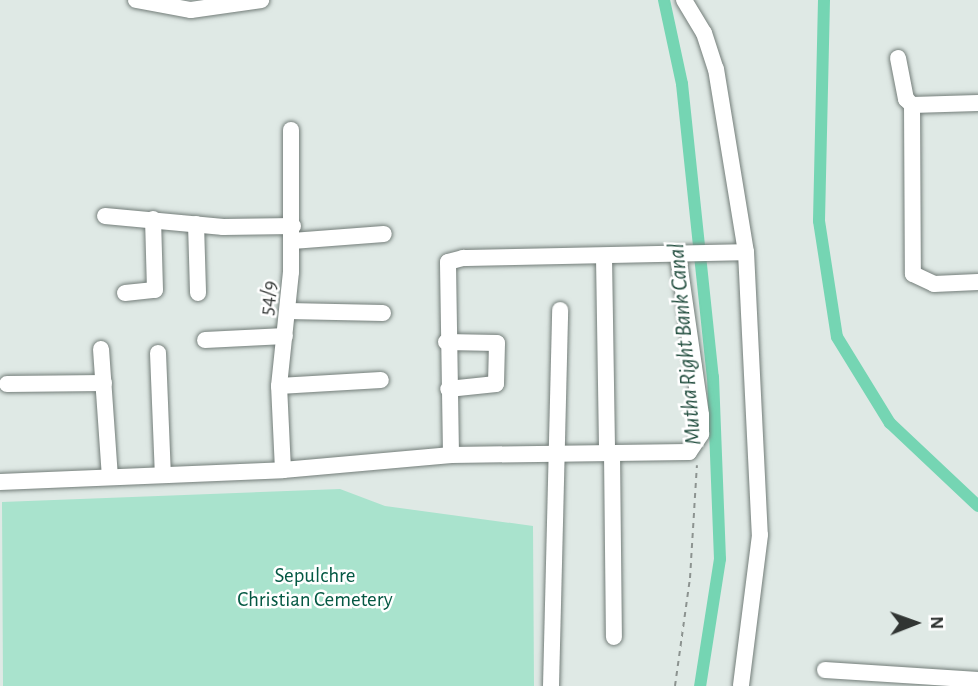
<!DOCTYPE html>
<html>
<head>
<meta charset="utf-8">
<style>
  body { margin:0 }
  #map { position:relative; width:978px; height:686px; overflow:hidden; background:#dfe9e5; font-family:"Alegreya Sans",sans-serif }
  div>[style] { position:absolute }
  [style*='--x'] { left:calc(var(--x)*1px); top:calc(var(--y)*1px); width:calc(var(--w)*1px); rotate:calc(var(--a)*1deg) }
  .green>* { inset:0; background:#a9e3cd }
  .canal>* { height:12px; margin:-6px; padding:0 6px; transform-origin:6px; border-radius:6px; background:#75d5b3 }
  .path>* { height:2px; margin-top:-1px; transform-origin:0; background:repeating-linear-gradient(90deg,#8c9390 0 5px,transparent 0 10px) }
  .roads { filter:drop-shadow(0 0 2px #737d79) drop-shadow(0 0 2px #737d79) }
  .minor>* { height:16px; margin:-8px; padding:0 8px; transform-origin:8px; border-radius:8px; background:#fff }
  span { translate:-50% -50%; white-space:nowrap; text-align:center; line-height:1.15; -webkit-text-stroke:5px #fff; paint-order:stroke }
  .street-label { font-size:21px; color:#313533 }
  .park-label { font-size:21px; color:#045843 }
  .water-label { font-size:23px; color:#244f40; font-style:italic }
  .north { position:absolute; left:880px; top:588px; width:70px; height:70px; -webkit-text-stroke:5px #fff; paint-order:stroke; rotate:89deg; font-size:19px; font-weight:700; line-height:28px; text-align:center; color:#313533 }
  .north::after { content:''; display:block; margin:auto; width:24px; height:32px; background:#313533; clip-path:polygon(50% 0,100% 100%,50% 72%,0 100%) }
</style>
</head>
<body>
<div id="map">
  <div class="green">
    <div style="clip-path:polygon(340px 489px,385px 506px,533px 526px,534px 686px,3px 686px,2px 502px)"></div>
  </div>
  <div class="canal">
    <div style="--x:664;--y:0;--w:86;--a:77.9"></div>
    <div style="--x:682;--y:84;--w:295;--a:84"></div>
    <div style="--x:713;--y:377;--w:182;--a:87.8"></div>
    <div style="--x:720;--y:559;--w:129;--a:98.9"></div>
    <div style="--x:824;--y:0;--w:221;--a:91.3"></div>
    <div style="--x:819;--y:221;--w:117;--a:81.2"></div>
    <div style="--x:837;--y:337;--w:101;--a:58.4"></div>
    <div style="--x:890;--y:423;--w:121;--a:43.3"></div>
  </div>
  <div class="path">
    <div style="--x:675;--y:686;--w:109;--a:-82.1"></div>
    <div style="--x:690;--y:578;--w:113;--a:-86.5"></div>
  </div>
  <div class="roads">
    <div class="minor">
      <div style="--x:136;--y:0;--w:56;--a:10.3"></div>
      <div style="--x:191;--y:10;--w:71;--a:-8.1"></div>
      <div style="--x:684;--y:0;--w:39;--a:59"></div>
      <div style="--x:704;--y:33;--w:38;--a:72"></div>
      <div style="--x:716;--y:69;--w:185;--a:80.7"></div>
      <div style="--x:746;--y:252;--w:283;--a:87.2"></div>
      <div style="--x:760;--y:535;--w:152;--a:97.2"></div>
      <div style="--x:898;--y:58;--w:42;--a:79"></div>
      <div style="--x:906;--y:99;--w:8;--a:45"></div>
      <div style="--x:912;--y:105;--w:66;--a:-1.7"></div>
      <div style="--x:912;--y:105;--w:169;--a:89.7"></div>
      <div style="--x:913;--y:274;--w:23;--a:25"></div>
      <div style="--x:934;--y:284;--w:44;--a:-2.6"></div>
      <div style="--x:105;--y:216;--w:119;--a:5.3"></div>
      <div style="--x:223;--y:227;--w:70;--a:-0.8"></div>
      <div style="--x:196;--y:224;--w:69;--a:88.3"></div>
      <div style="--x:292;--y:241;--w:92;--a:-4.4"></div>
      <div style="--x:604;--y:257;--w:196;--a:89.1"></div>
      <div style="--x:125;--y:293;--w:30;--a:-6"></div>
      <div style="--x:155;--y:290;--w:71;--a:-91.6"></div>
      <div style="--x:288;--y:311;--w:95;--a:1.2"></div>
      <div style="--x:205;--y:340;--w:80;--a:-2.9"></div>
      <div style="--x:446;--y:342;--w:51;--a:1.1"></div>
      <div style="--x:497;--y:343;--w:41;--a:91.4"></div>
      <div style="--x:496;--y:384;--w:48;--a:174.1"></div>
      <div style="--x:101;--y:349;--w:128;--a:86"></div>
      <div style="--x:158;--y:353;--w:122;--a:87.7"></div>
      <div style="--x:7;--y:384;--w:97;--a:-0.6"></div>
      <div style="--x:279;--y:386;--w:102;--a:-3.4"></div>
      <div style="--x:612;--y:453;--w:184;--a:89.4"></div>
      <div style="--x:451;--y:455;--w:193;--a:-90.9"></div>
      <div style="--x:448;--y:262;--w:16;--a:-15"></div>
      <div style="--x:463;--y:258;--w:283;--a:-1.2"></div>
      <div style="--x:283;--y:470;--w:84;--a:-92.7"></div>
      <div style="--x:279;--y:386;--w:115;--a:-84"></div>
      <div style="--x:291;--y:272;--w:142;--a:-90"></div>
      <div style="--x:0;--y:482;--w:283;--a:-2.4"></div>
      <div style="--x:283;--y:470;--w:169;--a:-5.1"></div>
      <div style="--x:451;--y:455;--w:238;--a:-0.7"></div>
      <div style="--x:689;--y:452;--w:22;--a:-56"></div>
      <div style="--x:701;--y:434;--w:19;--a:-90"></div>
      <div style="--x:701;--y:415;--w:161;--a:-98.2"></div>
      <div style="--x:825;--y:670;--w:153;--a:3.7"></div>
      <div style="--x:551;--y:686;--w:376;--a:-88.6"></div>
    </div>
  </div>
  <div class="street-label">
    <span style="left:268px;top:298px;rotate:-84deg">54/9</span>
  </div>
  <div class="park-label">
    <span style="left:315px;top:588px">Sepulchre<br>Christian Cemetery</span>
  </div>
  <div class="water-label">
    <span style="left:686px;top:344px;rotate:-95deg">Mutha Right Bank Canal</span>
  </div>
  <div class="north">N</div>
</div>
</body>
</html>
